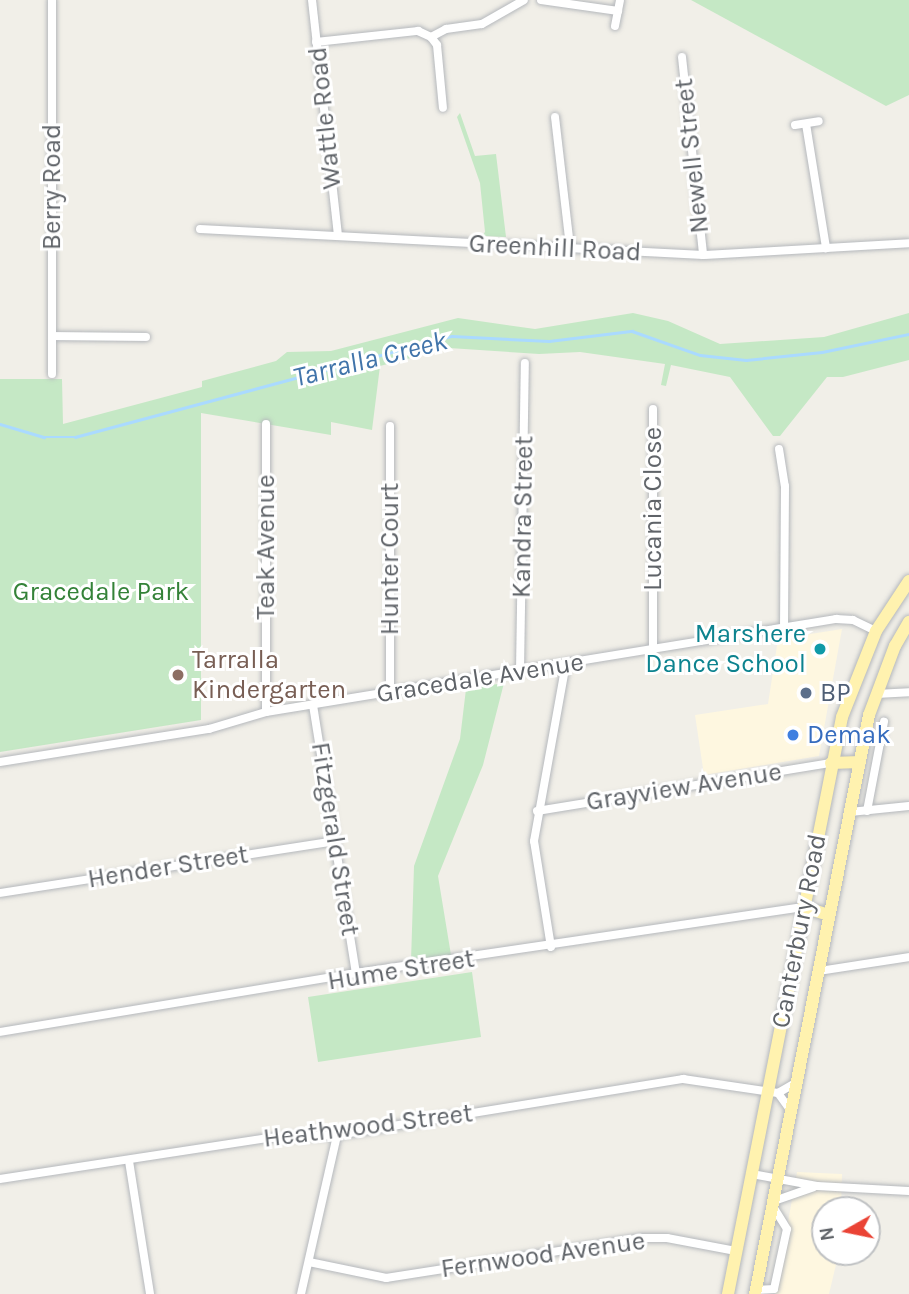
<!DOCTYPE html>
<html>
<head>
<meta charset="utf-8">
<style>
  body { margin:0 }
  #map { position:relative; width:909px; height:1294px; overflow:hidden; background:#f1efe8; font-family:Karla,sans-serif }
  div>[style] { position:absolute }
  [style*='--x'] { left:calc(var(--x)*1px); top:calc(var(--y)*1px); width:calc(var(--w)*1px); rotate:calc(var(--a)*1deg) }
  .commercial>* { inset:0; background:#fef7e0 }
  .green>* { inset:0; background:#c5e8c5 }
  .stream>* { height:2.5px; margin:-1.25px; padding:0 1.25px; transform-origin:1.25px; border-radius:1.25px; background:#aadaff }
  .roads { filter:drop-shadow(0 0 2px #b5b8bc) drop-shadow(0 0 2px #b5b8bc) }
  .minor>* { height:8px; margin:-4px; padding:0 4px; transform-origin:4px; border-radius:4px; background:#fff }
  .primary>* { height:12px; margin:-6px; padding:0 6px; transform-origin:6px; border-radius:6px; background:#fff2af }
  .dots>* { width:19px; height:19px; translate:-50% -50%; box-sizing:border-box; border:4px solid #fff; border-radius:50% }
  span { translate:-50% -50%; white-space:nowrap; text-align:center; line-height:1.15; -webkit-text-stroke:6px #fff; paint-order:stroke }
  .street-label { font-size:26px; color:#5f6368 }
  .park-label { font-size:26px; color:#348238 }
  .culture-label { font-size:26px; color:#0d838f }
  .right { translate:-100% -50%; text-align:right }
  .education-label { font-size:26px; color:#785e54 }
  .left { translate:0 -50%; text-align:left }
  .service-label { font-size:26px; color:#4e5e75 }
  .shop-label { font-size:26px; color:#366cbe }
  .water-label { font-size:28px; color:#4174aa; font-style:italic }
  .north { position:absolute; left:811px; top:1196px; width:70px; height:70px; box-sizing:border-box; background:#fff; border:2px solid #bfc1c3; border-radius:50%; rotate:261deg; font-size:19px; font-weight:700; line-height:28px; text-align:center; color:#5f6368 }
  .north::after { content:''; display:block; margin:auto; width:24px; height:32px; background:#ea4335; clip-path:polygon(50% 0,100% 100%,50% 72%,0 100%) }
</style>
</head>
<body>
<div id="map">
  <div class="commercial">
    <div style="clip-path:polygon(842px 629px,819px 756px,704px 775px,695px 715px,768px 704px,778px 639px)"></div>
    <div style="clip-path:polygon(797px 1172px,842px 1174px,841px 1210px,825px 1210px,825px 1252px,839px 1252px,829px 1294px,775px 1294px)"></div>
  </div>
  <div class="green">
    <div style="clip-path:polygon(691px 0,909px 0,909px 95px,886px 106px)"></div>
    <div style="clip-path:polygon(460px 113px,475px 156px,496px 154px,506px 237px,482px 236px,485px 232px,480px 183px,457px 117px)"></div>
    <div style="clip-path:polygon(633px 313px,668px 321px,720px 344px,824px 337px,909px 313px,909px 360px,843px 377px,827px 377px,780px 436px,773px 436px,730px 377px,671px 365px,666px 386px,661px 385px,665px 364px,580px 352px,539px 354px,449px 348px,380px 366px,372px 430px,331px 422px,331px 435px,201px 413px,201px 720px,0 752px,0 379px,62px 379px,63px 424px,202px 387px,202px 381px,276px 361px,287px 352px,331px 351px,458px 318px,535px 329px)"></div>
    <div style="clip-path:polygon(504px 683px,483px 765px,438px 876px,451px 955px,411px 961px,414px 866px,460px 739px,466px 689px)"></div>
    <div style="clip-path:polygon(472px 972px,481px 1037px,318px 1062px,308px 997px)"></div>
  </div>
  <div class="stream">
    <div style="--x:0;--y:424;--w:46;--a:16.5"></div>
    <div style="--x:44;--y:437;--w:31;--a:0"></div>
    <div style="--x:75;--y:437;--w:390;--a:-15"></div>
    <div style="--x:452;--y:336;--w:97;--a:3"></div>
    <div style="--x:549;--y:341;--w:84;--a:-6.9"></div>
    <div style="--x:632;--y:331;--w:72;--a:19.4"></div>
    <div style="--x:700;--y:355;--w:46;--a:6.2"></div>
    <div style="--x:746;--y:360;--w:76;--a:-6"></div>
    <div style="--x:822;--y:352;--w:89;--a:-11.7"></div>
  </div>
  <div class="roads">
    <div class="minor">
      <div style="--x:52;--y:0;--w:374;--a:90"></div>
      <div style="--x:312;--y:0;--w:236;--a:83.7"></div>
      <div style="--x:541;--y:0;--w:78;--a:8.1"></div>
      <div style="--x:615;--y:26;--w:26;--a:-79"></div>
      <div style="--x:431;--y:37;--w:10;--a:53"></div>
      <div style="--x:437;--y:45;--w:63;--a:84.6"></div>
      <div style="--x:316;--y:42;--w:103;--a:-6.2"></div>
      <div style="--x:418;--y:31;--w:14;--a:25"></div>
      <div style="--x:431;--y:37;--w:17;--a:-28"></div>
      <div style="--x:446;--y:29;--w:36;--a:-8"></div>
      <div style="--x:482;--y:24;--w:48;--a:-29.7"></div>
      <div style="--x:682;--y:57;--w:199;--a:83.9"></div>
      <div style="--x:555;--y:117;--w:131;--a:83.4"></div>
      <div style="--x:806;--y:124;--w:126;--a:80.8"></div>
      <div style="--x:795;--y:125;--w:24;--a:-9"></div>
      <div style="--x:200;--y:229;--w:504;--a:2.96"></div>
      <div style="--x:703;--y:255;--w:206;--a:-3.3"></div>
      <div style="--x:52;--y:336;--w:94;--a:0.6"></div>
      <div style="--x:266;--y:424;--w:288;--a:90"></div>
      <div style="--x:779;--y:449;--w:37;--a:81"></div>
      <div style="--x:785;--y:486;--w:142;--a:90.4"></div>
      <div style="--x:653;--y:650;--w:241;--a:-90"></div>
      <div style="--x:520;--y:671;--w:308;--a:-89.1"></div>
      <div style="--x:390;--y:692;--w:266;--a:-90"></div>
      <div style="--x:876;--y:694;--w:33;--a:-3"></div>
      <div style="--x:313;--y:705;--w:271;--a:80.9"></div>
      <div style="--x:0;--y:762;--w:212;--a:-9"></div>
      <div style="--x:209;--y:729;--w:59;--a:-16.6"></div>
      <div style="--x:266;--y:712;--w:578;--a:-9.27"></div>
      <div style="--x:836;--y:619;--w:17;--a:3"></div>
      <div style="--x:853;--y:620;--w:25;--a:26"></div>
      <div style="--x:537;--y:811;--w:298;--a:-9.3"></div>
      <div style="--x:867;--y:811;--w:91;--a:-79.2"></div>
      <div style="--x:850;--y:812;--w:59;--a:-5.8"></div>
      <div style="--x:0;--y:893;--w:339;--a:-8.8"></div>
      <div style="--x:551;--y:947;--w:107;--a:-99.1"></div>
      <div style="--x:534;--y:841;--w:180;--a:-79.8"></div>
      <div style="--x:819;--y:971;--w:91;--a:-8.8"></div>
      <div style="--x:0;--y:1032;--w:361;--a:-9.4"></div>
      <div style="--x:356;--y:973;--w:452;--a:-8.4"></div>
      <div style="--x:778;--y:1093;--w:22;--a:54"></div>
      <div style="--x:129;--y:1161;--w:135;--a:81"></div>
      <div style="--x:752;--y:1174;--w:66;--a:10.5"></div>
      <div style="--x:817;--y:1186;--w:92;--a:3.1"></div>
      <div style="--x:0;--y:1179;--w:270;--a:-8.7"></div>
      <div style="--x:267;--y:1138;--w:70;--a:-2.5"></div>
      <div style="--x:337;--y:1135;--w:351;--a:-9.2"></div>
      <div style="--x:683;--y:1079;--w:96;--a:8.4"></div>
      <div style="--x:778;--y:1093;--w:22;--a:-30"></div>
      <div style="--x:774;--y:1201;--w:42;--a:-19.3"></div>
      <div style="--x:309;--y:1262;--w:79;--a:11.7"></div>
      <div style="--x:386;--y:1278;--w:258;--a:-8.9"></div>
      <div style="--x:641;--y:1238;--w:26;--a:0"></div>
      <div style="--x:667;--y:1238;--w:70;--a:10.7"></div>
      <div style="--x:756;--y:1290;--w:18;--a:-3"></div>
      <div style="--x:774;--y:1289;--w:61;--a:-77.8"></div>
      <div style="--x:787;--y:1229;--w:26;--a:-122"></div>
      <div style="--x:301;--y:1294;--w:163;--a:-77.2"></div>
    </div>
    <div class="primary">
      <div style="--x:831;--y:763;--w:29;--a:-2"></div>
      <div style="--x:803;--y:907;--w:27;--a:17"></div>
      <div style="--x:728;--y:1294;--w:588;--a:-78.82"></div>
      <div style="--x:842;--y:717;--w:92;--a:-68.4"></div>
      <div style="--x:876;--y:631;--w:60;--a:-56.6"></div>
      <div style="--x:755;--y:1294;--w:590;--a:-78.86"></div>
      <div style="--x:869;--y:715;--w:74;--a:-69.4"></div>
      <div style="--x:895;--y:646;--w:28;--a:-60"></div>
    </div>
  </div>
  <div class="dots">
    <div style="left:820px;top:649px;background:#0f9aa8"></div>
    <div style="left:178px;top:675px;background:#8d6e63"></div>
    <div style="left:806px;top:693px;background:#5c6f8a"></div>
    <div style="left:793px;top:735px;background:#3f7fe0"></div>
  </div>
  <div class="street-label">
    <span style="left:325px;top:118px;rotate:-96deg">Wattle Road</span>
    <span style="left:692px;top:156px;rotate:-96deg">Newell Street</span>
    <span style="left:52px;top:187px;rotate:-90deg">Berry Road</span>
    <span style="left:555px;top:248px;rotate:3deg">Greenhill Road</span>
    <span style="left:653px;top:509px;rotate:-90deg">Lucania Close</span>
    <span style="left:523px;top:517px;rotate:-89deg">Kandra Street</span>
    <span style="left:266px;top:547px;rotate:-90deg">Teak Avenue</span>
    <span style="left:390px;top:559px;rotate:-90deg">Hunter Court</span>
    <span style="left:480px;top:678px;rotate:-9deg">Gracedale Avenue</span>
    <span style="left:684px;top:787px;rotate:-9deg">Grayview Avenue</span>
    <span style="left:335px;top:839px;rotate:81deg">Fitzgerald Street</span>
    <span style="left:168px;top:867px;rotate:-9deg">Hender Street</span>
    <span style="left:799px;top:931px;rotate:-79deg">Canterbury Road</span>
    <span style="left:401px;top:970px;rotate:-9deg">Hume Street</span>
    <span style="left:368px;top:1126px;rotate:-7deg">Heathwood Street</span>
    <span style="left:543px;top:1255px;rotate:-8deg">Fernwood Avenue</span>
  </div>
  <div class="park-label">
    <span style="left:101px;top:592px">Gracedale Park</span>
  </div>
  <div class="culture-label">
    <span class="right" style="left:806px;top:649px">Marshere<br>Dance School</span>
  </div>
  <div class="education-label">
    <span class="left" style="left:192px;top:675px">Tarralla<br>Kindergarten</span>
  </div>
  <div class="service-label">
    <span class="left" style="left:820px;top:693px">BP</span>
  </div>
  <div class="shop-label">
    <span class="left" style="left:807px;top:735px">Demak</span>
  </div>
  <div class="water-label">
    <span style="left:370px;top:359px;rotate:-14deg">Tarralla Creek</span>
  </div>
  <div class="north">N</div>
</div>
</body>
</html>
